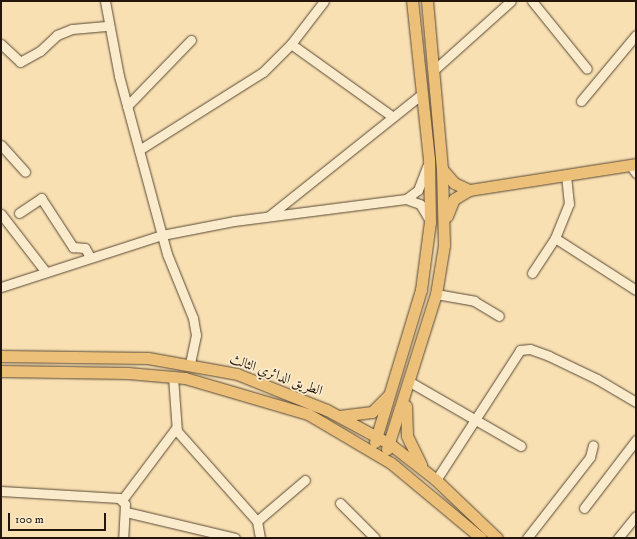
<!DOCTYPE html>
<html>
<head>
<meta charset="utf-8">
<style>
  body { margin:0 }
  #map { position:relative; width:637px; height:539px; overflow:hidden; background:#f8e0b2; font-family:"IM FELL DW Pica",Amiri,serif }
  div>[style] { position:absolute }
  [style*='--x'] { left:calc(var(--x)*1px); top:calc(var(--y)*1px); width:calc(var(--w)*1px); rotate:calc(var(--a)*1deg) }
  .roads { filter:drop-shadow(0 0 1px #594835) drop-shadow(0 0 1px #594835) }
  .minor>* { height:9px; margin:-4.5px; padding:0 4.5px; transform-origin:4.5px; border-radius:4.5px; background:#faebcd }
  .major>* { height:11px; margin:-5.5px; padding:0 5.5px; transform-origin:5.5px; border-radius:5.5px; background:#ecc079 }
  span { translate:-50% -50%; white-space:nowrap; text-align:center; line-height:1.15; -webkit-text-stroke:3.5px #faebcd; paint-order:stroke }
  .street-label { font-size:14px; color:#24160b }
  .frame { position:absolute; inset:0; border:2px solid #24160b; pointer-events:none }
  .scale { position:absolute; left:8px; top:513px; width:98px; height:18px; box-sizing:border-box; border:2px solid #24160b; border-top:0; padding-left:5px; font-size:12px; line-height:14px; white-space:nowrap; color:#24160b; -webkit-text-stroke:3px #faebcd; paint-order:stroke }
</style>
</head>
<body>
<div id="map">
  <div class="roads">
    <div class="minor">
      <div style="--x:105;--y:1;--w:76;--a:79.4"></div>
      <div style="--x:119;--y:76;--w:184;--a:74.9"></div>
      <div style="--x:167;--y:254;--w:69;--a:67.9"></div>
      <div style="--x:193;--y:318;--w:17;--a:80"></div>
      <div style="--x:196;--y:335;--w:30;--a:102"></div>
      <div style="--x:532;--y:1;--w:87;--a:51"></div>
      <div style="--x:1;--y:44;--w:26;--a:43"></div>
      <div style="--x:20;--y:62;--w:23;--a:-29"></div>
      <div style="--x:40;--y:51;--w:23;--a:-43"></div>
      <div style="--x:57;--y:35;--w:16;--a:-22"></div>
      <div style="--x:72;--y:29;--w:37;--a:-5"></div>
      <div style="--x:291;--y:44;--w:125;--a:35.6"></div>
      <div style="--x:434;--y:70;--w:103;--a:-41.9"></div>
      <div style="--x:581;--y:101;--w:86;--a:-50.2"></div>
      <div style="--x:127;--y:106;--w:92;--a:-45.9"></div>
      <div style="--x:1;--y:145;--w:36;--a:48"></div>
      <div style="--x:139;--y:150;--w:146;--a:-32.2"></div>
      <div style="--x:263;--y:72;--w:40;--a:-45"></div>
      <div style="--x:291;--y:44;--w:54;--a:-52.5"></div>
      <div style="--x:630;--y:165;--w:10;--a:53"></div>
      <div style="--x:406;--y:199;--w:15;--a:-37"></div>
      <div style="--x:418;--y:190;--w:25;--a:-69"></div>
      <div style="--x:19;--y:213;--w:27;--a:-34"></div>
      <div style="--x:41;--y:198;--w:59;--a:56.9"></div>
      <div style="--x:73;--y:247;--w:12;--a:5"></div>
      <div style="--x:85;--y:248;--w:10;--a:61"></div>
      <div style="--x:1;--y:214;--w:72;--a:52.3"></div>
      <div style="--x:269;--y:216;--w:196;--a:-38.6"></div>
      <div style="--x:555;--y:238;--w:96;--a:32.7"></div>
      <div style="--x:532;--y:273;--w:42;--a:-56.7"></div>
      <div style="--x:555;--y:238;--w:37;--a:-68"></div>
      <div style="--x:569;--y:204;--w:27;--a:-96"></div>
      <div style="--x:1;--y:287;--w:169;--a:-17.9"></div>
      <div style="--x:162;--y:235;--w:73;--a:-11"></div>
      <div style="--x:234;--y:221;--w:173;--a:-7.3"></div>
      <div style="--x:406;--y:199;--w:15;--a:20"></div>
      <div style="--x:420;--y:204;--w:17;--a:59"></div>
      <div style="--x:436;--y:294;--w:39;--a:10"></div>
      <div style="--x:474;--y:301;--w:29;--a:31"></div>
      <div style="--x:173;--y:377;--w:54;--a:85.8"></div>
      <div style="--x:177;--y:431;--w:120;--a:48.4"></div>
      <div style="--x:257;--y:521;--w:17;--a:80"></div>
      <div style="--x:410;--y:382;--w:128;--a:30"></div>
      <div style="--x:436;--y:480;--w:155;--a:-57.1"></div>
      <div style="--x:520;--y:350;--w:10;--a:-6"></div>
      <div style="--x:530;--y:349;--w:20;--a:20"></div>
      <div style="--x:549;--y:356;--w:53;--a:25.6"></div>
      <div style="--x:597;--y:379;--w:45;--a:30.5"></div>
      <div style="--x:1;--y:491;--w:118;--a:3.4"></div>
      <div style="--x:119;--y:498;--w:8;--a:45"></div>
      <div style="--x:125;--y:504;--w:34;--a:93"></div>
      <div style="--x:122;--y:500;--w:90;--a:-53.1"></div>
      <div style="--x:340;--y:503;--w:49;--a:45"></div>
      <div style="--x:584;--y:508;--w:86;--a:-52.6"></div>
      <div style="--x:126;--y:512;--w:112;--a:13.4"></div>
      <div style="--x:257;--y:521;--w:63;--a:-40.5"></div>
      <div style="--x:527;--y:538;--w:103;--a:-52.1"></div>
      <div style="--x:590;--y:457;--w:12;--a:-76"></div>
      <div style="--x:618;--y:538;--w:28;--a:-51"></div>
    </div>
    <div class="major">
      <div style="--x:442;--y:169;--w:18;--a:49"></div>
      <div style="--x:454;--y:183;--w:17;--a:25"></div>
      <div style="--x:447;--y:216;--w:18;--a:-68"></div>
      <div style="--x:454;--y:199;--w:17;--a:-31"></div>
      <div style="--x:469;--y:190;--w:169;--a:-8.8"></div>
      <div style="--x:1;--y:356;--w:147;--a:0.8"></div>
      <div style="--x:148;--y:358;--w:90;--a:10.2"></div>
      <div style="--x:237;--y:374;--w:97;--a:21.8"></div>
      <div style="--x:327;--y:410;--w:72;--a:28.4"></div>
      <div style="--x:390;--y:444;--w:58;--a:38"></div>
      <div style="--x:436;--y:480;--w:84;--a:43.6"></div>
      <div style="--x:1;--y:371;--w:127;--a:0.9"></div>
      <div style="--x:128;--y:373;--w:57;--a:5"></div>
      <div style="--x:185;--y:378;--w:128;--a:16.3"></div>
      <div style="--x:308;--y:414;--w:96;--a:30.6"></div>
      <div style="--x:391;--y:463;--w:117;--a:39.8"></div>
      <div style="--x:406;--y:406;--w:30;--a:88"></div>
      <div style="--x:407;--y:436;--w:32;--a:64"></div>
      <div style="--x:339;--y:416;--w:33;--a:-7"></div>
      <div style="--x:372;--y:412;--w:23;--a:-45"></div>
      <div style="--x:375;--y:442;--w:159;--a:-73.2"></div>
      <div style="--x:421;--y:290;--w:69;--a:-82.5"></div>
      <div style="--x:430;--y:222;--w:63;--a:-90.9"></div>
      <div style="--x:429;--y:159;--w:159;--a:-96.1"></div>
      <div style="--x:387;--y:449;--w:163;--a:-72.5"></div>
      <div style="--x:436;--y:294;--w:50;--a:-80.7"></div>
      <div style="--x:444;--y:245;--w:76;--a:-91.5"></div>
      <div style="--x:442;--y:169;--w:169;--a:-95.1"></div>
    </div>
  </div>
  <div class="street-label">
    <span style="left:276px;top:375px;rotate:20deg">الطريق الدائري الثالث</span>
  </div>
  <div class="frame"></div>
  <div class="scale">100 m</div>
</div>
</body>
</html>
